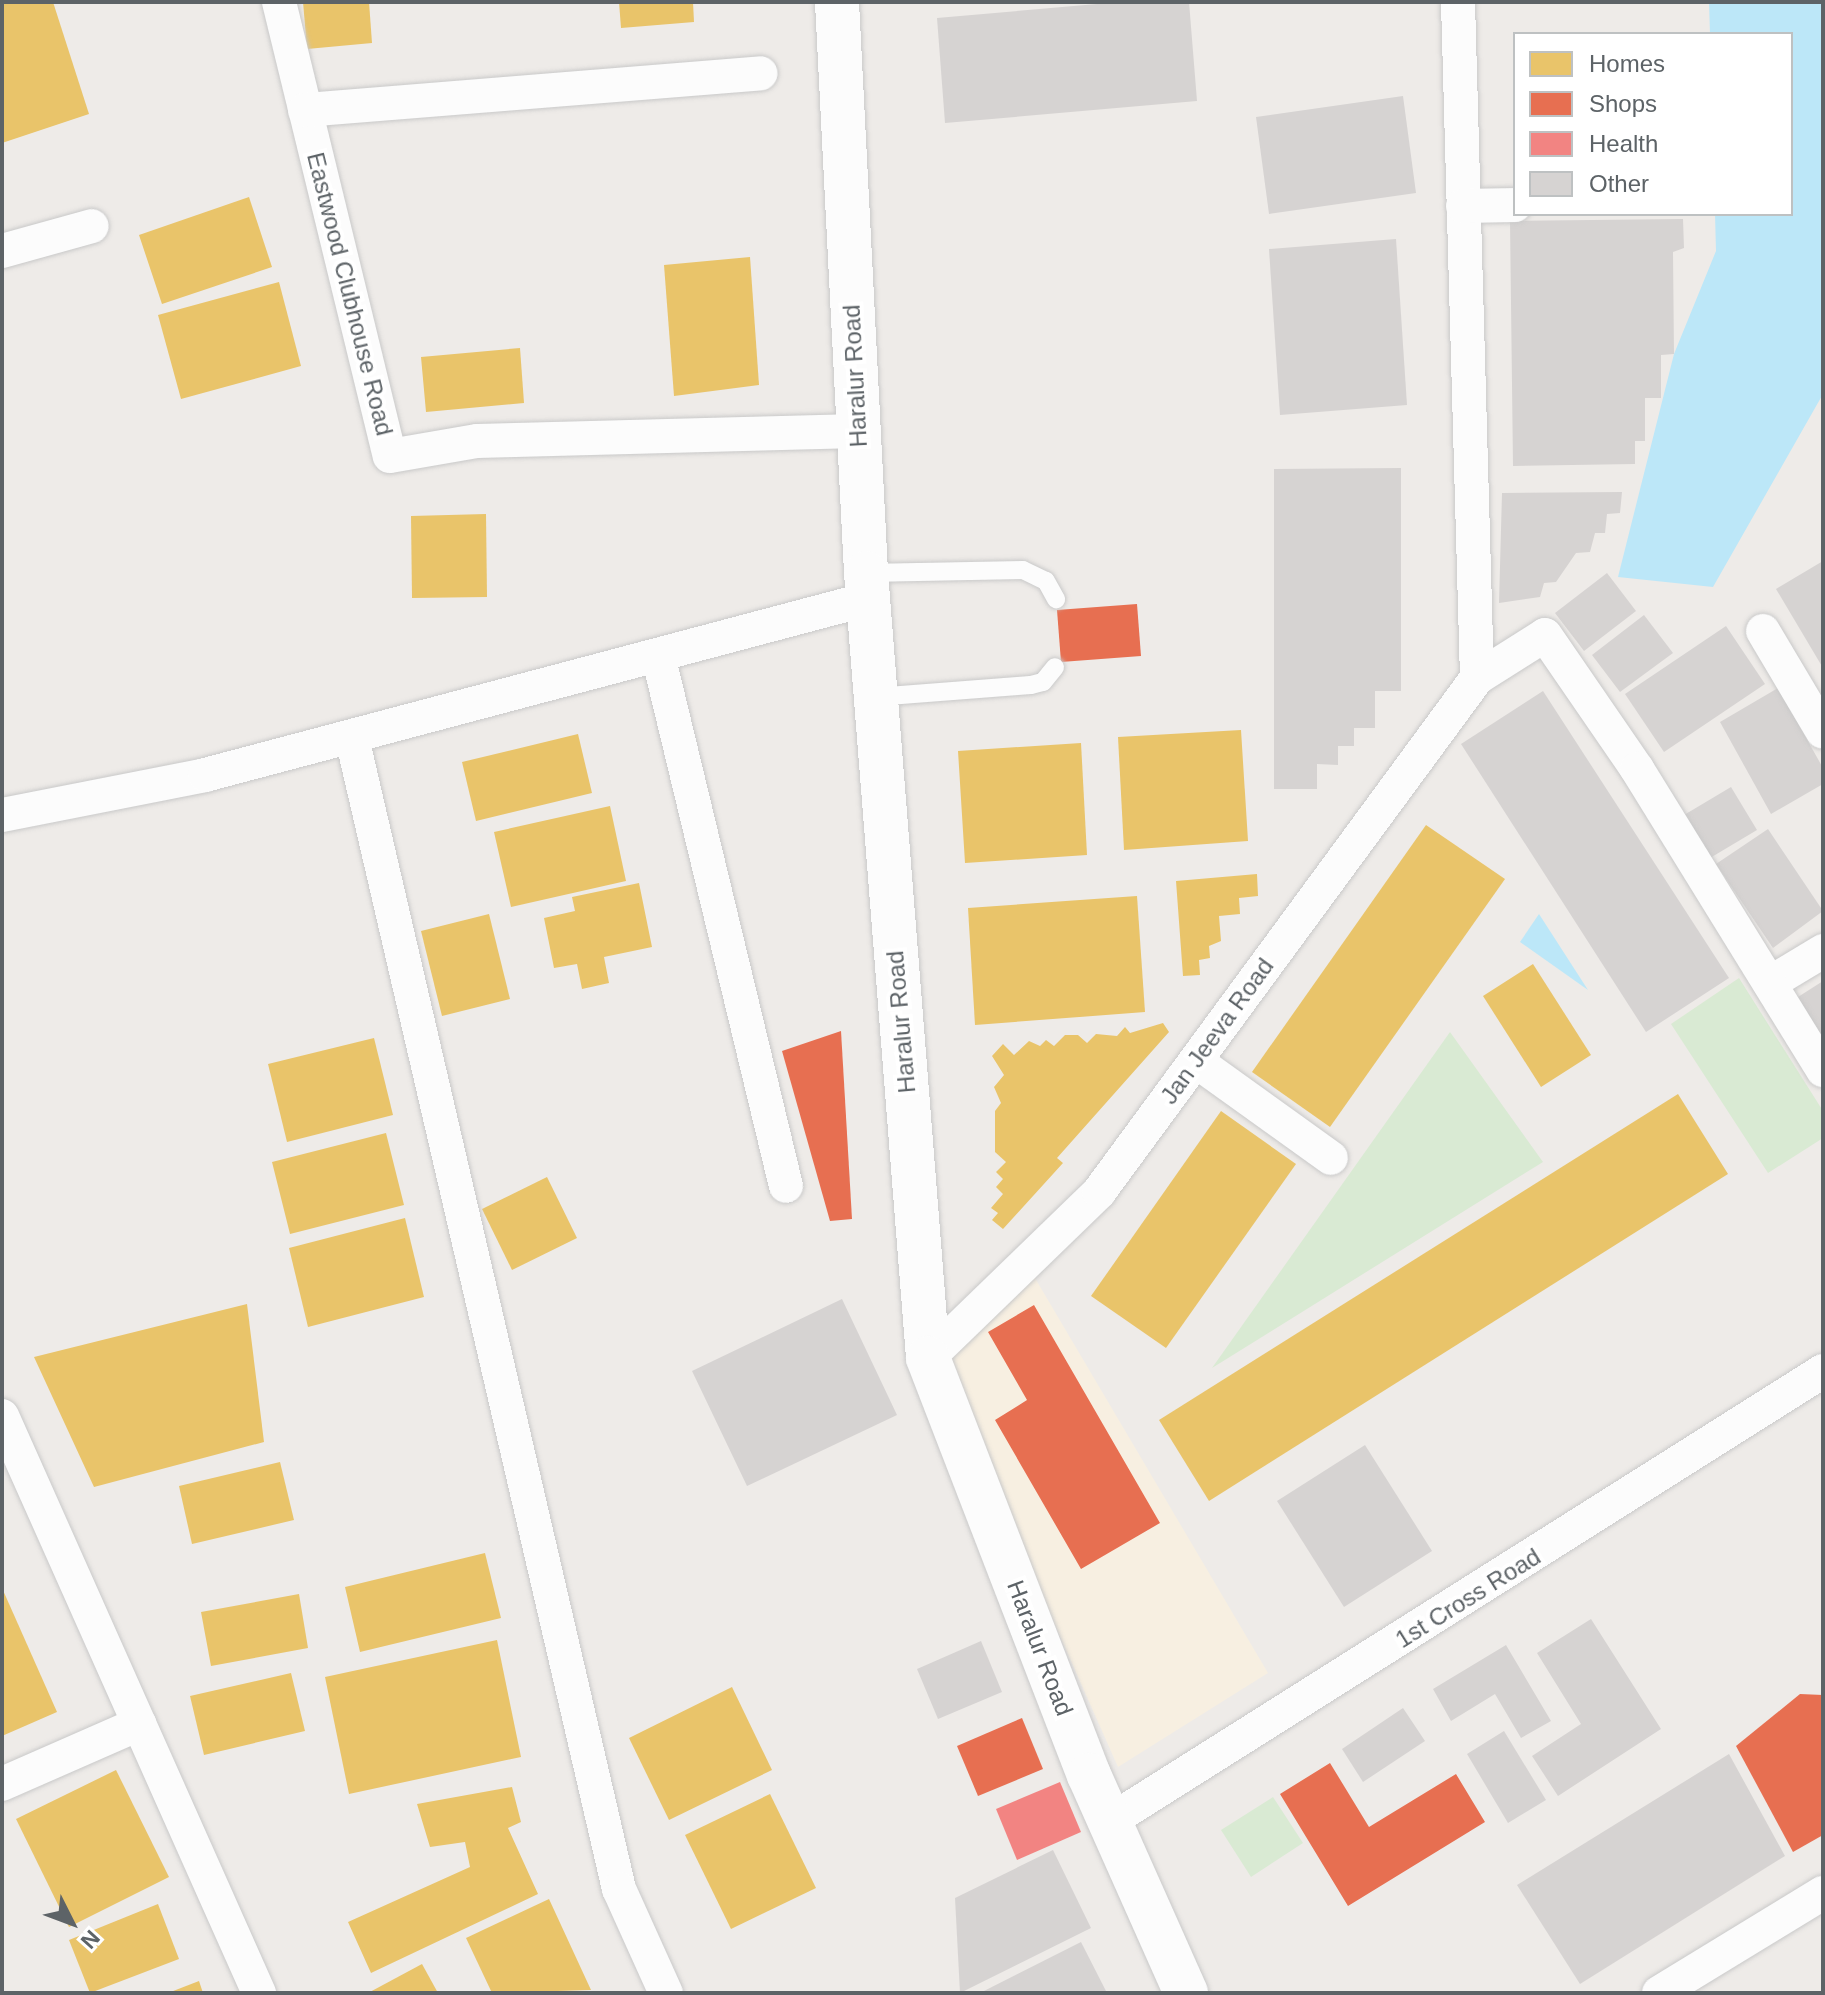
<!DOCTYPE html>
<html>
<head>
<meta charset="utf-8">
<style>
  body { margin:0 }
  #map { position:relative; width:1825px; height:1995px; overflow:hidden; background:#eeebe8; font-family:Arial,sans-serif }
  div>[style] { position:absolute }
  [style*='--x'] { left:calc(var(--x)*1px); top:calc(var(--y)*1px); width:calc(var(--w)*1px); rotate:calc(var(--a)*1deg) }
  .commercial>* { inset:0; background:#f7efe1 }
  .green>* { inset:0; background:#d9ead3 }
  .water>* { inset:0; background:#bce7f8 }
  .homes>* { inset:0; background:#e9c46a }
  .shops>* { inset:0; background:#e76f51 }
  .health>* { inset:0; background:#f28482 }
  .building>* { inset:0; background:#d6d3d2 }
  .roads { filter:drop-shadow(0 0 2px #c9c9c9) drop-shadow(0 0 2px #c9c9c9) }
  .lane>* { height:18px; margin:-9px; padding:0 9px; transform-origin:9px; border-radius:9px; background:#fcfcfc }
  .street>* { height:34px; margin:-17px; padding:0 17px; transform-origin:17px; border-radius:17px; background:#fcfcfc }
  .secondary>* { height:44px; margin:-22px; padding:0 22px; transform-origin:22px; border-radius:22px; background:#fcfcfc }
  span { translate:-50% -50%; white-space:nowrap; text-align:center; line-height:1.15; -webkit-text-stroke:8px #fff; paint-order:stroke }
  .street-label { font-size:24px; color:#5d6367 }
  .frame { position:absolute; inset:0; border:4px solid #5d6367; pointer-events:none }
  .legend { position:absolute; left:1513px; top:32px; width:280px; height:184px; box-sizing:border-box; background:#fff; border:2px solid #bec1c2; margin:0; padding:10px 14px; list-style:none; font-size:24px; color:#5d6367 }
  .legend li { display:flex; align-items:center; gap:16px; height:40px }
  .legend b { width:40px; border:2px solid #bec1c2 }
  .north { position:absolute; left:32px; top:1883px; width:80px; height:80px; -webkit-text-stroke:6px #fff; paint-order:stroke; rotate:132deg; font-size:22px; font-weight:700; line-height:32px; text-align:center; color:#5d6367 }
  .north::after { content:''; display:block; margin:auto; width:28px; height:36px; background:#5d6367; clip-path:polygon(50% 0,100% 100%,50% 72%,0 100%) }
</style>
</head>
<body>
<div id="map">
  <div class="commercial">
    <div style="clip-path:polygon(1032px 1273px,1268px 1673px,1118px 1767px,938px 1362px)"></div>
  </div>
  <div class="green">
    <div style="clip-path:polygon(1739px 978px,1823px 1111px,1823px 1138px,1768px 1173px,1671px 1024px)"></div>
    <div style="clip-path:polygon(1450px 1032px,1543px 1162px,1212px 1368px)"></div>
    <div style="clip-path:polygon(1273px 1797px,1303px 1843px,1251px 1877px,1221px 1830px)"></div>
  </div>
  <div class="water">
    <div style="clip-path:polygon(1709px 2px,1823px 2px,1823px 394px,1713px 587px,1618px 577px,1674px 354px,1716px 251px,1715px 214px,1791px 214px,1791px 34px,1710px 34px)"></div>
    <div style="clip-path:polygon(1539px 914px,1588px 990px,1520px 942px)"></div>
  </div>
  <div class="homes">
    <div style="clip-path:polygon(2px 2px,53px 2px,89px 114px,2px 143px)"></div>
    <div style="clip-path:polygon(303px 2px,369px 2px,372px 43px,307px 49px)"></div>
    <div style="clip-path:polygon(619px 2px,693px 2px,694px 22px,621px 28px)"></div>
    <div style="clip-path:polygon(249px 197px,272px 267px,162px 304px,139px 235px)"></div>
    <div style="clip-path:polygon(750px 257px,759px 385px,674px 396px,664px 265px)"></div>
    <div style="clip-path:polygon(279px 282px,301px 366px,181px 399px,158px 315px)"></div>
    <div style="clip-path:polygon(520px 348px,524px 403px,426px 412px,421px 357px)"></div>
    <div style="clip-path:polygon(486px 514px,487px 597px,412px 598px,411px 516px)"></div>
    <div style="clip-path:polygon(1241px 730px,1248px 841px,1124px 850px,1118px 737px)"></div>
    <div style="clip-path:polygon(578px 734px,592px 793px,476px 821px,462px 762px)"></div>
    <div style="clip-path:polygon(1081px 743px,1087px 855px,965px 863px,958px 751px)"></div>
    <div style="clip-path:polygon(610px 806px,626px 881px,511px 907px,494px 832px)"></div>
    <div style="clip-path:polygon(1426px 825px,1505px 879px,1330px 1127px,1252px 1072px)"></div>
    <div style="clip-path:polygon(1257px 874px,1258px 896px,1239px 898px,1240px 914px,1219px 916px,1221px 941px,1209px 946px,1210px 958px,1199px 960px,1200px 975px,1183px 976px,1176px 881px)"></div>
    <div style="clip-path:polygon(639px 883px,652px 947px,604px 957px,609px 983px,582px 989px,577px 964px,554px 968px,544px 918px,575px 911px,572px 897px)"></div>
    <div style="clip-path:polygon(1137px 896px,1145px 1012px,975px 1025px,968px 908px)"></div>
    <div style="clip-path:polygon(489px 914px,510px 999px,442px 1016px,421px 931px)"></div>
    <div style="clip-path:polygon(1533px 964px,1591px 1055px,1541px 1087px,1483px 996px)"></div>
    <div style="clip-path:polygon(1163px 1023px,1169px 1032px,1057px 1158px,1063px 1163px,1003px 1229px,992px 1220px,998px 1213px,991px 1208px,1003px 1194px,996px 1187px,1003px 1179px,996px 1172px,1006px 1162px,995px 1152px,995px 1111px,1001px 1103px,994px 1087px,1004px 1075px,992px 1056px,1003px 1044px,1014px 1055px,1029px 1041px,1040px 1046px,1046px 1040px,1054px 1046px,1065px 1035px,1078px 1035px,1087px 1043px,1096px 1034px,1117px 1036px,1125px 1027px,1130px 1033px)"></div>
    <div style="clip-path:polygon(374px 1038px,393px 1115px,287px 1142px,268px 1064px)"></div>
    <div style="clip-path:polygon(1678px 1094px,1728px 1174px,1209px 1501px,1159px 1420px)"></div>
    <div style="clip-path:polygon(1221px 1111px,1296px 1164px,1166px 1348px,1091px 1296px)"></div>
    <div style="clip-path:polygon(386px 1133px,404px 1205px,290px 1234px,272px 1162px)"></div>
    <div style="clip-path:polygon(547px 1177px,577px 1238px,512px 1270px,482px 1209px)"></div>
    <div style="clip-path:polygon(405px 1218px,424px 1297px,308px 1327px,289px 1248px)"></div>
    <div style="clip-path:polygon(247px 1304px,264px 1442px,94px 1487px,34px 1357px)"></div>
    <div style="clip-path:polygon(280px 1462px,294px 1520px,192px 1544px,179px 1486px)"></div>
    <div style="clip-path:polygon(485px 1553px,501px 1618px,360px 1652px,345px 1587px)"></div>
    <div style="clip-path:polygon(2px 1588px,57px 1712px,2px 1736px)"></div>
    <div style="clip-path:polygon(299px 1594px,308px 1648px,211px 1666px,201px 1612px)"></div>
    <div style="clip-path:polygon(497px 1640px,521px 1757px,349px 1794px,325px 1677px)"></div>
    <div style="clip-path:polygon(291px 1673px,305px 1731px,204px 1755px,190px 1696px)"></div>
    <div style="clip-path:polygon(732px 1687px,772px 1770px,669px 1820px,629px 1738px)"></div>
    <div style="clip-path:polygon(116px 1770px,169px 1877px,69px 1927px,16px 1819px)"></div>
    <div style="clip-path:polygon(512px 1787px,521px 1822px,508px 1828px,538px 1894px,371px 1973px,348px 1922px,470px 1867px,465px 1842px,430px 1847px,417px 1804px)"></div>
    <div style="clip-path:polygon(770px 1794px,816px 1888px,731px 1929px,685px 1835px)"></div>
    <div style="clip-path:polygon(549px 1899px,591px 1990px,492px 1993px,466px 1938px)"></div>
    <div style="clip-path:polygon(158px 1904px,179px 1959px,90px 1993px,69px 1940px)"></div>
    <div style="clip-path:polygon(422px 1964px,438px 1993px,368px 1993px)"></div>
    <div style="clip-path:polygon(199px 1981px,203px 1993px,168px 1993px)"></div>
  </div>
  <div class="shops">
    <div style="clip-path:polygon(1137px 604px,1141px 656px,1061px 662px,1057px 610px)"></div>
    <div style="clip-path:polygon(841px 1031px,852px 1219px,830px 1221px,782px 1051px)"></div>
    <div style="clip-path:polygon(1034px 1305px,1160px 1523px,1081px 1569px,995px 1420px,1027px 1400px,988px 1332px)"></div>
    <div style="clip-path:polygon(1800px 1694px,1823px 1695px,1823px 1835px,1793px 1852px,1736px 1746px)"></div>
    <div style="clip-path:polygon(1022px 1718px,1043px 1769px,978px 1796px,957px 1746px)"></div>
    <div style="clip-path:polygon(1330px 1763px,1369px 1827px,1456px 1774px,1485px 1822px,1348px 1906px,1280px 1794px)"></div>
  </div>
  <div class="health">
    <div style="clip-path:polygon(1060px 1782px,1081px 1832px,1017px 1860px,996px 1809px)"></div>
  </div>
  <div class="building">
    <div style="clip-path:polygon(1120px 2px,1189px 2px,1197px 101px,945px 123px,937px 18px)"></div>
    <div style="clip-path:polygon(1403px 96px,1416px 193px,1269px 214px,1256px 117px)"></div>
    <div style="clip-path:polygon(1683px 219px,1684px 248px,1673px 252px,1674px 354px,1661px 355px,1661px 398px,1645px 398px,1645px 441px,1635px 441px,1635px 464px,1513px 466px,1510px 221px)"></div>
    <div style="clip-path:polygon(1396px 239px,1407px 405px,1280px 415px,1269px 249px)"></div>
    <div style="clip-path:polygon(1401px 468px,1401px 691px,1375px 691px,1375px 728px,1354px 728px,1354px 746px,1338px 746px,1338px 765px,1317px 764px,1317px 789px,1274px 789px,1274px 469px)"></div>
    <div style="clip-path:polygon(1622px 492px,1620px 513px,1607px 514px,1605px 533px,1595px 533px,1590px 552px,1576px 553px,1556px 582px,1544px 583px,1540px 597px,1499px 603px,1502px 493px)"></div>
    <div style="clip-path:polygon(1823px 561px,1823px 668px,1776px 589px)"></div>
    <div style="clip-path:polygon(1607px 573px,1636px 611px,1584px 651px,1555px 613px)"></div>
    <div style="clip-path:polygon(1644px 615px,1673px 653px,1620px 692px,1592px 655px)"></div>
    <div style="clip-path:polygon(1726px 626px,1765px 684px,1664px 752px,1625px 694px)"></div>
    <div style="clip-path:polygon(1778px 688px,1823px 768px,1823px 784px,1771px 814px,1720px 722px)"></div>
    <div style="clip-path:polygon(1543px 691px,1729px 978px,1646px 1032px,1461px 744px)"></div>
    <div style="clip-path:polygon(1731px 787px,1757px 830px,1705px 861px,1679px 818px)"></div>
    <div style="clip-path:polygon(1768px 829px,1823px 911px,1773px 948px,1716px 864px)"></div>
    <div style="clip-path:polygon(1823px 981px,1823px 1039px,1798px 997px)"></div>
    <div style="clip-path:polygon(842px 1299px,897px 1415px,747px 1486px,692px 1371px)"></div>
    <div style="clip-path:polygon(1365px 1445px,1432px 1551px,1344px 1607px,1277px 1501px)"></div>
    <div style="clip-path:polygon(1591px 1619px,1661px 1729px,1558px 1796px,1532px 1756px,1581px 1724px,1537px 1653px)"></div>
    <div style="clip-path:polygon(981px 1641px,1002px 1692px,938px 1719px,917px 1669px)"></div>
    <div style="clip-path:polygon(1506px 1645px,1551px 1721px,1521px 1738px,1495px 1694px,1451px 1721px,1433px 1689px)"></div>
    <div style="clip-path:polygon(1403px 1708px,1425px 1741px,1363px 1782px,1342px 1749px)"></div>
    <div style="clip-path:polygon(1504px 1731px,1546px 1800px,1508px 1823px,1467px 1754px)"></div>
    <div style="clip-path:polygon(1729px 1754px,1785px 1856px,1580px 1984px,1517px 1885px)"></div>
    <div style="clip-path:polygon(1053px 1850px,1091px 1928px,960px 1993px,955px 1898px)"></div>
    <div style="clip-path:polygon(1081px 1942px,1107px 1993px,980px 1993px)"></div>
  </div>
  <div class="roads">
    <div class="lane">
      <div style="--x:866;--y:573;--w:157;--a:-1.1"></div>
      <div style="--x:1023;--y:570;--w:25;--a:26"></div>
      <div style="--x:1046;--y:581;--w:21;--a:61"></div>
      <div style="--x:875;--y:697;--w:156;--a:-4.4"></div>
      <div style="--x:1031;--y:685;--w:12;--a:-14"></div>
      <div style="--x:1043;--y:682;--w:19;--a:-51"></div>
    </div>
    <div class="street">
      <div style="--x:279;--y:2;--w:467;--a:76.3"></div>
      <div style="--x:390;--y:456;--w:88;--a:-9.8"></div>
      <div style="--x:477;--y:441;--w:381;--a:-1.5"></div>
      <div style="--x:1458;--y:2;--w:676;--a:88.39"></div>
      <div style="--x:305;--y:110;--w:457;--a:-4.6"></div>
      <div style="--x:1463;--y:206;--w:52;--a:-1.1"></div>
      <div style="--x:2;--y:251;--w:93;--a:-15.5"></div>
      <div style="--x:1763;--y:631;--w:117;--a:59.3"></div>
      <div style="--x:658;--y:655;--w:546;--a:76.45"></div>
      <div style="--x:352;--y:738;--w:1182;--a:76.94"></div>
      <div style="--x:619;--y:1889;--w:114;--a:65.7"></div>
      <div style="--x:2;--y:815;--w:207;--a:-11.1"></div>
      <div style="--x:205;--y:775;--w:686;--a:-14.87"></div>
      <div style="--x:1770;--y:983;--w:62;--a:-31.1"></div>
      <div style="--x:1196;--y:1061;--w:166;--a:35.7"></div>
      <div style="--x:928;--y:1358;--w:238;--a:-44.1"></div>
      <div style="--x:1099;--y:1192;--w:638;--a:-53.67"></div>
      <div style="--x:1477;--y:678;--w:80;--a:-32.3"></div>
      <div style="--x:1545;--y:635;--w:163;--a:55.5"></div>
      <div style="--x:1637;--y:769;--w:354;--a:58.3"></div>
      <div style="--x:2;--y:1416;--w:632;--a:65.99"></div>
      <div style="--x:2;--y:1784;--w:150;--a:-23.7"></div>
      <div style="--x:1110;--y:1821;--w:843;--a:-32.26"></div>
      <div style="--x:1659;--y:1993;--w:192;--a:-31.4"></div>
    </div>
    <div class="secondary">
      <div style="--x:837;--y:2;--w:572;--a:87.09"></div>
      <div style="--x:866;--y:573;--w:787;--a:85.48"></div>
      <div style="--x:928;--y:1358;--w:447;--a:68.9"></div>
      <div style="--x:1089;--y:1775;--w:239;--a:66"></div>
    </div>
  </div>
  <div class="street-label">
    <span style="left:350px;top:294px;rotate:76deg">Eastwood Clubhouse Road</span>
    <span style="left:855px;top:376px;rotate:-93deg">Haralur Road</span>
    <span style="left:901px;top:1022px;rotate:-95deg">Haralur Road</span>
    <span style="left:1217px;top:1031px;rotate:-54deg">Jan Jeeva Road</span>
    <span style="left:1468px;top:1598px;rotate:-32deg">1st Cross Road</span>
    <span style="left:1040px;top:1648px;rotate:69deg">Haralur Road</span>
  </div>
  <div class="frame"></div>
  <ul class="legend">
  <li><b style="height:22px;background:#e9c46a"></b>Homes</li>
  <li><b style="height:22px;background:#e76f51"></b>Shops</li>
  <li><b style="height:22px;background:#f28482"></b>Health</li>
  <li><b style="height:22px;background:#d6d3d2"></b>Other</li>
  </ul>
  <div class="north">N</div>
</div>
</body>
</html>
